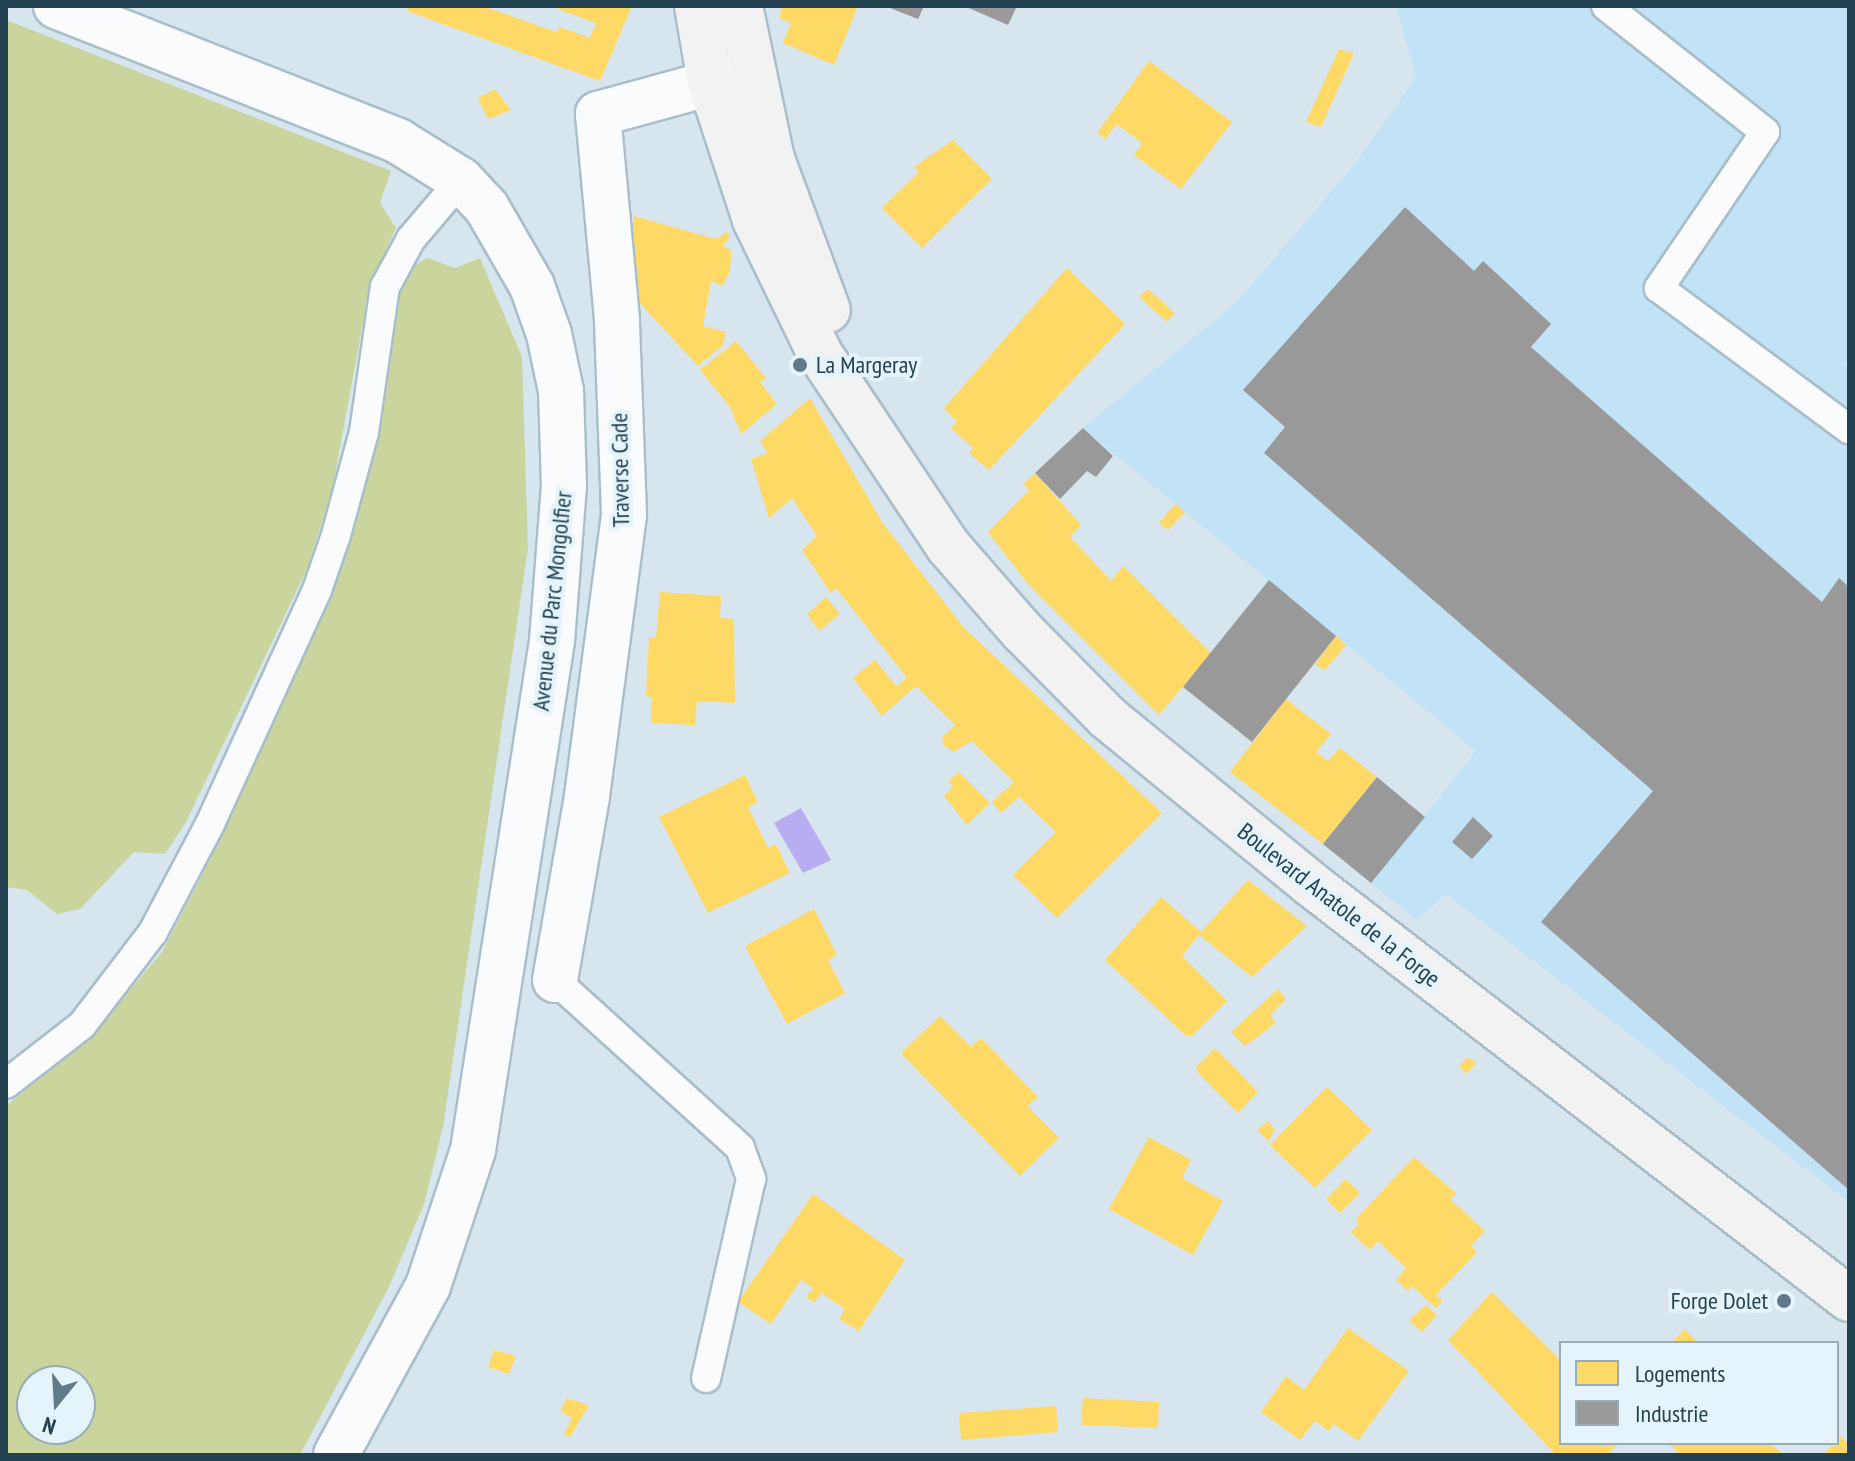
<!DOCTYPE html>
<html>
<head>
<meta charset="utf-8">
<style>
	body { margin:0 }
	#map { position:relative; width:1855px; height:1461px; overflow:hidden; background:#d6e5ee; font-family:"PT Sans Narrow",sans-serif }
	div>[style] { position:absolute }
	.built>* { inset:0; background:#c2e3f6 }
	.green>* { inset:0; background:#cad59e }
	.water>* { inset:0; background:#b7adf0 }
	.homes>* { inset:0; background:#ffd966 }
	.industry>* { inset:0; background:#999 }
	.roads { filter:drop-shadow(2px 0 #a9bec9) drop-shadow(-2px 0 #a9bec9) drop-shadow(0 2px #a9bec9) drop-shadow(0 -2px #a9bec9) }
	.lane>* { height:28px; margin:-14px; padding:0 14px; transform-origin:14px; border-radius:14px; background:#f9fbfc }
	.street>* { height:44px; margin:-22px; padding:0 22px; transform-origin:22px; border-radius:22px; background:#f9fbfc }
	.secondary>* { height:44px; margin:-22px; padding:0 22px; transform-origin:22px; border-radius:22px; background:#f2f2f2 }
	.dots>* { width:22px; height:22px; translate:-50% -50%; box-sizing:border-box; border:4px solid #e5f3fb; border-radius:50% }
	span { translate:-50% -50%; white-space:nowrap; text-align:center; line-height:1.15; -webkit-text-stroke:8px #e5f3fb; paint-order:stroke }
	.poi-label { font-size:24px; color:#224151 }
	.left { translate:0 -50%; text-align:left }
	.right { translate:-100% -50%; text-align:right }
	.street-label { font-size:24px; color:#224151 }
	.frame { position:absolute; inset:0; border:8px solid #224151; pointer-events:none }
	.legend { position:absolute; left:1559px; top:1341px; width:280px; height:104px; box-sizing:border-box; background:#e5f3fb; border:2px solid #97acb7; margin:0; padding:10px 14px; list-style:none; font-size:24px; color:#224151 }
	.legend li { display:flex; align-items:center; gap:16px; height:40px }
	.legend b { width:40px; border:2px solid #97acb7 }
	.north { position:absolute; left:16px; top:1365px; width:80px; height:80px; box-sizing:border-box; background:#e5f3fb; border:2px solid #97acb7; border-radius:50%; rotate:198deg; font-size:22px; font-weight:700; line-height:32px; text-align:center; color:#224151 }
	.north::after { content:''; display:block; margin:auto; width:28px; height:36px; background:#617a88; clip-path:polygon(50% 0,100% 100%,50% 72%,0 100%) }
</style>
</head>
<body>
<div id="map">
	<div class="built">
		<i style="clip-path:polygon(1396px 6px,1849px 6px,1849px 358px,1844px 366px,1849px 368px,1849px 1202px,1446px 894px,1417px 920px,1371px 883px,1476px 751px,1083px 428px,1236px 303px,1355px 164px,1416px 77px)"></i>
	</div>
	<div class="green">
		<i style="clip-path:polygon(6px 20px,391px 171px,380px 203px,396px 228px,370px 285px,332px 491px,307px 569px,186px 822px,165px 854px,134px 852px,80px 909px,57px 914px,27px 890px,6px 887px)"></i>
		<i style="clip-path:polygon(evenodd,427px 258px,455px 268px,480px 258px,522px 357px,528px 548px,443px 1127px,424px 1204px,389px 1287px,300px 1455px,6px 1455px,6px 1106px,90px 1038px,162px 952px,204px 872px,337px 582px,378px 434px,401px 286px,409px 269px,427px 258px,32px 1381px,80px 1381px,80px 1429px,32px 1429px,32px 1381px)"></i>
	</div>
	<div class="water">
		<i style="clip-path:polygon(801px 808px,831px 860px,803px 873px,774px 823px)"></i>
	</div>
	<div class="homes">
		<i style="clip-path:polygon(408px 6px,483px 6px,556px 32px,560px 27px,590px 38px,596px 23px,550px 6px,632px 6px,600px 81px,407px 11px)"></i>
		<i style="clip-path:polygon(781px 6px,858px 6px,834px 65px,783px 43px,791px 22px,780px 19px)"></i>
		<i style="clip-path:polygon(1339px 49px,1354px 53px,1321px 127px,1306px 122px)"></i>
		<i style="clip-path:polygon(1149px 61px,1232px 122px,1181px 189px,1134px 155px,1142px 143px,1117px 124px,1105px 139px,1097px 133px)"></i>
		<i style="clip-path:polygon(495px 89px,511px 110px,488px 119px,478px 98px)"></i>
		<i style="clip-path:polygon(953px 140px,992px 179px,922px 248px,882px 208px,919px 172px,914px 167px)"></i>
		<i style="clip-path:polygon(633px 216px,716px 239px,727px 232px,730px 237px,722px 246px,731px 250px,730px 272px,722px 286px,711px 281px,703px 326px,726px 332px,723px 345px,698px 366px,635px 298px)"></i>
		<i style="clip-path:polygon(1067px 268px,1125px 324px,989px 470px,969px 453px,973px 448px,951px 428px,957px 422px,944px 408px)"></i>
		<i style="clip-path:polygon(1148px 289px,1175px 313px,1167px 322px,1139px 297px)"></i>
		<i style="clip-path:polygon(736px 341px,766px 378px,760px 382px,777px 404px,741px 434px,730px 407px,700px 370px)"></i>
		<i style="clip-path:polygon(810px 398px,882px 522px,964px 628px,1162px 813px,1057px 918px,1013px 875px,1056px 832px,1019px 797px,1001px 813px,992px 802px,1014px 782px,972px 741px,953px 752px,944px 745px,942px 737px,955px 725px,916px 686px,882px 716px,853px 678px,875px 660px,896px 686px,907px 678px,836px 588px,831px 593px,802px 550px,817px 536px,792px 498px,769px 518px,751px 459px,768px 453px,760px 441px)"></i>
		<i style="clip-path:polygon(1035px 473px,1081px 525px,1070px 537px,1111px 581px,1123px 566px,1211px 653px,1159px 715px,1028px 584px,988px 532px,1029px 490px,1023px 484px)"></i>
		<i style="clip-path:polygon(1175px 504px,1185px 512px,1168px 530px,1159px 523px)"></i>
		<i style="clip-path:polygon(660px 592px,721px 596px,720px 618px,734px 619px,735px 703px,697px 701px,695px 725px,651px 723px,652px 697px,646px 696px,649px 637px,656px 637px)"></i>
		<i style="clip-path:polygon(826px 597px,840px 614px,819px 631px,807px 614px)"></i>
		<i style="clip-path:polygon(1336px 636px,1346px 645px,1325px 670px,1315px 664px)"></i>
		<i style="clip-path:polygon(1286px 699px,1331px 734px,1316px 752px,1328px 761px,1340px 748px,1377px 777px,1323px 844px,1230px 772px)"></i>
		<i style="clip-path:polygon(959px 772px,990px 803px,967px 825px,944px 796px,953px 787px,948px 781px)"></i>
		<i style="clip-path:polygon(745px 775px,758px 802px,748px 807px,768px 848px,776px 844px,790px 873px,708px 913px,659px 817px)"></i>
		<i style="clip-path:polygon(1248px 880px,1307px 926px,1252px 977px,1199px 935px,1182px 956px,1227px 1001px,1192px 1036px,1185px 1035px,1105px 960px,1161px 897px,1201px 932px)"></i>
		<i style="clip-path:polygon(814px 909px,837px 955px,828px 960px,845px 993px,787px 1024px,745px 946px)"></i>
		<i style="clip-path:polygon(1278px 989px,1286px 999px,1270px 1015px,1276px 1023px,1245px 1046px,1231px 1032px)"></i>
		<i style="clip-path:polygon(940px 1016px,971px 1047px,981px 1038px,1038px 1097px,1027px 1106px,1059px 1138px,1020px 1176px,901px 1053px)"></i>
		<i style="clip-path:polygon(1215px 1048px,1258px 1092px,1238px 1113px,1198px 1073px,1196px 1067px)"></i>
		<i style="clip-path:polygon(1468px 1057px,1476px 1063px,1466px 1074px,1459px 1066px)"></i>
		<i style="clip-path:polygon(1327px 1087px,1372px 1130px,1315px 1188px,1270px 1145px)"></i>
		<i style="clip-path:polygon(1268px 1121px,1275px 1130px,1268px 1141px,1257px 1130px)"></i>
		<i style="clip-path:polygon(1149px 1137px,1191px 1160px,1182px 1178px,1223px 1201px,1193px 1255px,1109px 1209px)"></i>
		<i style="clip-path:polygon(1414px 1157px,1456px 1193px,1450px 1199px,1485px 1231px,1471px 1246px,1477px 1252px,1436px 1295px,1443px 1301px,1436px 1308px,1412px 1286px,1408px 1291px,1396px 1280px,1406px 1268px,1378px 1241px,1370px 1250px,1351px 1232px,1359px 1224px,1356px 1219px)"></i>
		<i style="clip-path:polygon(1346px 1179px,1360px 1193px,1340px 1213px,1326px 1199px)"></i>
		<i style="clip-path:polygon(813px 1194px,905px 1260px,859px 1331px,839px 1319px,845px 1309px,821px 1293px,814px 1303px,806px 1297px,813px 1288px,801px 1280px,771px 1324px,738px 1302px)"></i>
		<i style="clip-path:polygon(1492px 1292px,1561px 1361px,1561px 1443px,1619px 1443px,1607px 1455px,1556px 1455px,1448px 1340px)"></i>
		<i style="clip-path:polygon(1426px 1305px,1437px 1315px,1422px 1332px,1409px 1320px)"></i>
		<i style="clip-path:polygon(1348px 1328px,1409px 1371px,1358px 1441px,1334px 1424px,1329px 1431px,1315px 1421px,1300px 1440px,1261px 1412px,1286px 1376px,1304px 1390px)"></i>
		<i style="clip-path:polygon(1684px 1329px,1699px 1343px,1672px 1343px)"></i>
		<i style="clip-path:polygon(494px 1350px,516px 1356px,509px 1374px,488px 1367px)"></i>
		<i style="clip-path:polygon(566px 1398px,589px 1405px,570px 1437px,564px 1434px,572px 1418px,561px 1411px)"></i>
		<i style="clip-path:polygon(1083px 1398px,1159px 1402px,1158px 1428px,1081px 1425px)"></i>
		<i style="clip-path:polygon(1056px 1406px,1058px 1432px,961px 1440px,959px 1413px)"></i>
		<i style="clip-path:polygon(1840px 1436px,1849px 1445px,1849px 1455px,1823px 1455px)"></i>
		<i style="clip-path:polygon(1668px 1443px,1770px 1443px,1784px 1455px,1681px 1455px)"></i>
	</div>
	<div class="industry">
		<i style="clip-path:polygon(885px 6px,924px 6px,918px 19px)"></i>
		<i style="clip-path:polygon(964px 6px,1017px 6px,1008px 25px)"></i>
		<i style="clip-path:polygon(1405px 207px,1474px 271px,1483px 261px,1551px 324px,1531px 347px,1822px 602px,1839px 578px,1849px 587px,1849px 1190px,1541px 922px,1653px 791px,1264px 453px,1285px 427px,1243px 390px)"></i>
		<i style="clip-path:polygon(1083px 428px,1113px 456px,1096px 477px,1087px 471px,1060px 499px,1035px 473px)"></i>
		<i style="clip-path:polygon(1269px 580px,1336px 636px,1252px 742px,1183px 687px)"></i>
		<i style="clip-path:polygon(1377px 777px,1425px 817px,1371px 883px,1323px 844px)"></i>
		<i style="clip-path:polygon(1473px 817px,1493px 836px,1472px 859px,1452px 842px)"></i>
	</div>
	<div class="roads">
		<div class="lane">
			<i style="left:1606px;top:6px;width:203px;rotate:38.4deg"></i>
			<i style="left:1765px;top:132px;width:189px;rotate:124.2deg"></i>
			<i style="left:1659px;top:288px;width:237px;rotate:36.6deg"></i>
			<i style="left:555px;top:980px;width:250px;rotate:42.2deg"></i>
			<i style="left:740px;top:1148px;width:33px;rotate:70deg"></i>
			<i style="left:751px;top:1179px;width:204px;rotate:102.7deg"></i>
			<i style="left:6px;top:1084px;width:96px;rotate:-37.8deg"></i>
			<i style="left:82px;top:1025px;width:117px;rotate:-52.6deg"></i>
			<i style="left:153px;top:932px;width:120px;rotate:-62.2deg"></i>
			<i style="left:209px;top:826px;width:260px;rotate:-65.4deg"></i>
			<i style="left:317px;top:590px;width:58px;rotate:-70.9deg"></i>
			<i style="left:336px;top:535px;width:107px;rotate:-74.8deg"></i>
			<i style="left:364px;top:432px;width:147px;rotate:-81.8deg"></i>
			<i style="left:385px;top:287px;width:55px;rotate:-61.6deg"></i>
			<i style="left:411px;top:239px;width:77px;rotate:-49.7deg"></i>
		</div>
		<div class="street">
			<i style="left:56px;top:6px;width:368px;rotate:21.5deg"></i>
			<i style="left:398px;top:141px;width:74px;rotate:31.8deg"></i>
			<i style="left:461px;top:180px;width:38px;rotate:47deg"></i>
			<i style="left:487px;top:208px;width:90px;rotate:60deg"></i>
			<i style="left:532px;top:286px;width:51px;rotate:70.5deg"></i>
			<i style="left:549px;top:334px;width:58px;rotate:78.1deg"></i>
			<i style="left:561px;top:391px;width:94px;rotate:88.2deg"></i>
			<i style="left:564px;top:485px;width:156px;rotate:94.4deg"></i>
			<i style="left:552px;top:641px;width:515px;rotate:98.82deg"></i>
			<i style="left:473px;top:1150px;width:143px;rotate:108.3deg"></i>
			<i style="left:428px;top:1286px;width:192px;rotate:118.6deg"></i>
			<i style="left:555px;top:980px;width:187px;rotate:-80.1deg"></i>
			<i style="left:587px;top:796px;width:284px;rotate:-82.5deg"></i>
			<i style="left:624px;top:514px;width:195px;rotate:-92.1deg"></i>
			<i style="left:617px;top:319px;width:206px;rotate:-95.3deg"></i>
			<i style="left:598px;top:114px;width:156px;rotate:-15.3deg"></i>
		</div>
		<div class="secondary">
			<i style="left:697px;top:6px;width:77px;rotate:80.3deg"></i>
			<i style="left:710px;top:82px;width:145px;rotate:71.9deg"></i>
			<i style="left:755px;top:220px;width:149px;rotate:64.1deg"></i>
			<i style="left:820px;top:354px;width:231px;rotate:56.3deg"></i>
			<i style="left:948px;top:546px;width:113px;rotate:49deg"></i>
			<i style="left:1022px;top:631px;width:122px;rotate:45.3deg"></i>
			<i style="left:1108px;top:718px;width:264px;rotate:39.3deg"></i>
			<i style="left:1312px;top:885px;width:678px;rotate:37.63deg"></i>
			<i style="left:740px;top:6px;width:156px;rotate:78.2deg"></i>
			<i style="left:772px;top:159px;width:161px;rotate:69.7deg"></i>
		</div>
	</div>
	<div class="dots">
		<i style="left:800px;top:365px;background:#617a88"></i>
		<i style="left:1784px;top:1301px;background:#617a88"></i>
	</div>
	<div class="poi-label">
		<span class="left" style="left:816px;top:365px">La Margeray</span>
		<span class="right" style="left:1768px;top:1301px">Forge Dolet</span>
	</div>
	<div class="street-label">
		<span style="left:620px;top:470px;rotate:-91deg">Traverse Cade</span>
		<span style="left:552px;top:601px;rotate:-84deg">Avenue du Parc Mongolfier</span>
		<span style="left:1339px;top:905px;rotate:38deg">Boulevard Anatole de la Forge</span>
	</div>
	<div class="frame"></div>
	<ul class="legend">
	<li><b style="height:22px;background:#ffd966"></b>Logements</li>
	<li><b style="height:22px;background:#999"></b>Industrie</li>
	</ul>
	<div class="north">N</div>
</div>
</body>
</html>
